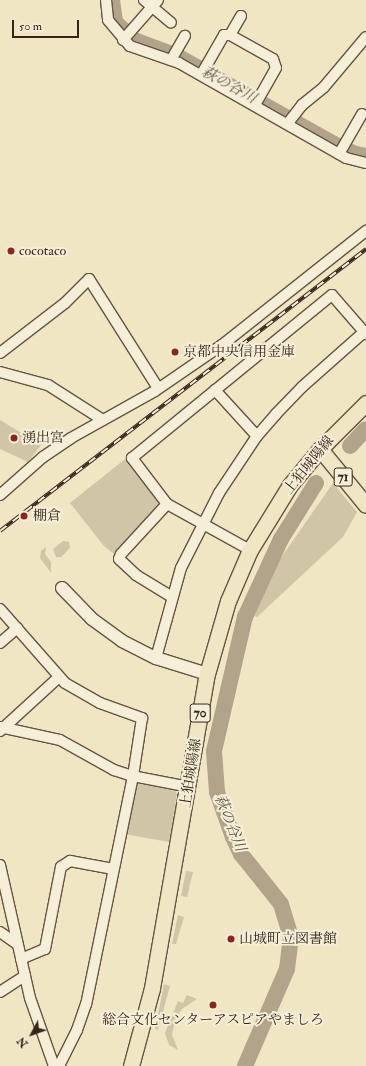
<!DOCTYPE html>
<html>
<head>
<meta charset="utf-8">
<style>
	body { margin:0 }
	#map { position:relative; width:366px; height:1066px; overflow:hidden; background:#f0e6c4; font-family:"IM FELL Double Pica","Noto Serif JP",serif }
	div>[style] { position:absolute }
	.green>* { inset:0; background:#d1c5a7 }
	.river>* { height:16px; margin:-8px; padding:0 8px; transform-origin:8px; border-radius:8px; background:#b1a48a }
	.roads { filter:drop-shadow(1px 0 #655443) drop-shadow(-1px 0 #655443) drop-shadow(0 1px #655443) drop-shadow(0 -1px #655443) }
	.minor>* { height:10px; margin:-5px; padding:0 5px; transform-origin:5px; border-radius:5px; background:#f5efd9 }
	.tertiary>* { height:12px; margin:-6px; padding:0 6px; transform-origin:6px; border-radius:6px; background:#f5efd9 }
	.primary>* { height:15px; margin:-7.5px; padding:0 7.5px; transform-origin:7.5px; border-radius:7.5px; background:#f0e6c4 }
	.rail>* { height:4px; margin-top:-2px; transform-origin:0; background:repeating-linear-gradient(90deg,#f5efd9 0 8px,#372418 0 16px); box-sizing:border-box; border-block:1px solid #372418 }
	.dots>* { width:11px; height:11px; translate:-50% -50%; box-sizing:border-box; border:2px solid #f5efd9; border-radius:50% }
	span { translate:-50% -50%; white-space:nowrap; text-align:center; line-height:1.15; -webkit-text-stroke:4px #f5efd9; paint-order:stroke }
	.shield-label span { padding:1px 3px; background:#f5efd9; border:1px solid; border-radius:3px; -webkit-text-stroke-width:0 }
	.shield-label { font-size:13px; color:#372418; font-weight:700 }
	.poi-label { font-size:14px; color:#372418 }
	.left { translate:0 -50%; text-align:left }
	.street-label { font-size:14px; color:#372418 }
	.water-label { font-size:15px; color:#625140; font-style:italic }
	.north { position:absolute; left:12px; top:1014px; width:40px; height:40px; -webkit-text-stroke:3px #f5efd9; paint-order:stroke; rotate:229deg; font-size:11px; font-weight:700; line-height:16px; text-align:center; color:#372418 }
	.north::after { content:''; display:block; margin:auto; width:14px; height:18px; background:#372418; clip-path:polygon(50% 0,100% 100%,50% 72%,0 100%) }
	.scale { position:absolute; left:12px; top:20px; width:67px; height:18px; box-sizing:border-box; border:2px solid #372418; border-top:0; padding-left:5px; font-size:12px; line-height:14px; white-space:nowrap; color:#372418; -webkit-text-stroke:3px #f5efd9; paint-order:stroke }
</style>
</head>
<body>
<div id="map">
	<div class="green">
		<i style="clip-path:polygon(0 420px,41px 445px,28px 462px,0 449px)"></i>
		<i style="clip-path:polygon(125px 459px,159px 500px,158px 507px,114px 554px,104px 546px,70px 503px)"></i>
		<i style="clip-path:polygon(333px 483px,357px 512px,343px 537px,257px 617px,251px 615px,276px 565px)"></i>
		<i style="clip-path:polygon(63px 541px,69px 542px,70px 548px,61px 557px,56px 557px,53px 549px)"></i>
		<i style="clip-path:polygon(46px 547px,45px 554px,51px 562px,51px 573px,40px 558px,41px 551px)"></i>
		<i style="clip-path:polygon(139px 784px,174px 789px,177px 794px,169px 842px,124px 834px,134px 787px)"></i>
		<i style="clip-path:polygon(186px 871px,193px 872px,187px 897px,181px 896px)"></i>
		<i style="clip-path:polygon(178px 915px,184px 917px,176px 944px,172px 944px)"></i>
		<i style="clip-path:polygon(164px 984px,170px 986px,158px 1030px,155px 1029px)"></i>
		<i style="clip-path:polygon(187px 995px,197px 999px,182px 1009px,175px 1020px,172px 1035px,178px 1050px,169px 1045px,165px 1033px,178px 1001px,183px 1003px)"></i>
	</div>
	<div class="river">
		<i style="left:112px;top:0;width:22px;rotate:82deg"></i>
		<i style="left:115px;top:22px;width:26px;rotate:43deg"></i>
		<i style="left:134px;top:40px;width:46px;rotate:20.4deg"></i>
		<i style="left:177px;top:56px;width:180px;rotate:29.3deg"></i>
		<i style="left:334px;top:144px;width:23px;rotate:25deg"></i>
		<i style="left:355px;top:154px;width:11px;rotate:10deg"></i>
		<i style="left:350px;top:446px;width:23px;rotate:-47deg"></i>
		<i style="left:245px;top:1066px;width:106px;rotate:-66.6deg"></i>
		<i style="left:287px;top:969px;width:32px;rotate:-83deg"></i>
		<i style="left:291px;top:937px;width:34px;rotate:-107deg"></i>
		<i style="left:281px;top:904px;width:64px;rotate:-128.7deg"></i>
		<i style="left:241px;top:854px;width:19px;rotate:-115deg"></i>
		<i style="left:233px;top:837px;width:48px;rotate:-109.6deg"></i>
		<i style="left:217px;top:792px;width:41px;rotate:-94.2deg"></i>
		<i style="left:214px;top:751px;width:138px;rotate:-77deg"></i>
		<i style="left:245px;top:617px;width:86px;rotate:-65.2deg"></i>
		<i style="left:281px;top:539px;width:66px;rotate:-58deg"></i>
	</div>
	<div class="roads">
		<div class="minor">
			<i style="left:106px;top:0;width:20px;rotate:84deg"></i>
			<i style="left:108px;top:20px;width:34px;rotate:50deg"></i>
			<i style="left:130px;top:46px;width:52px;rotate:19.1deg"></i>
			<i style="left:179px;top:63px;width:192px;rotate:29.6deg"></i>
			<i style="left:346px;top:158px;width:21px;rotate:14deg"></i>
			<i style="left:144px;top:0;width:35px;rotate:40deg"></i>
			<i style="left:230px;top:35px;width:22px;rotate:-60deg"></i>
			<i style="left:123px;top:40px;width:53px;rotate:-48.8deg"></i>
			<i style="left:171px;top:60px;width:28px;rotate:-60deg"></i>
			<i style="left:201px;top:75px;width:46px;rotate:-60.1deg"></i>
			<i style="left:224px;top:35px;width:6px"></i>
			<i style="left:230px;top:35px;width:49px;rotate:29.2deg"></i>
			<i style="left:273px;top:59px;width:9px;rotate:72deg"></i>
			<i style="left:276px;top:68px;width:43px;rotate:119.6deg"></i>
			<i style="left:288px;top:123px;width:23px;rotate:-52deg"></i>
			<i style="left:302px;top:105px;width:28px;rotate:-39deg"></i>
			<i style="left:324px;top:87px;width:65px;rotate:-50deg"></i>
			<i style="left:339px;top:154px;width:46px;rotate:-60.1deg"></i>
			<i style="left:0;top:353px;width:82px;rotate:-37.6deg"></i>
			<i style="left:65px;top:303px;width:34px;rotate:-45deg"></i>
			<i style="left:89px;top:279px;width:129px;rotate:57.7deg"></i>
			<i style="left:0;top:372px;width:50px;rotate:15.2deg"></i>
			<i style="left:48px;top:385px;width:65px;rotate:32.5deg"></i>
			<i style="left:215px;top:390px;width:62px;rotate:47.6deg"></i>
			<i style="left:0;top:495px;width:57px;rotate:-41.5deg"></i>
			<i style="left:43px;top:457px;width:34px;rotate:-34deg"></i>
			<i style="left:71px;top:438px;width:96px;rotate:-29.2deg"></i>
			<i style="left:155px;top:391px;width:81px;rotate:-34.5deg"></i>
			<i style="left:222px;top:345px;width:184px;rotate:-38.4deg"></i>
			<i style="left:167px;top:504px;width:68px;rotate:132.6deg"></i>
			<i style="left:121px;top:554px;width:5px;rotate:112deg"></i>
			<i style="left:119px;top:559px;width:23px;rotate:43deg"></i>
			<i style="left:136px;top:575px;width:42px;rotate:31.4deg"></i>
			<i style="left:250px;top:550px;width:95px;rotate:-151deg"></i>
			<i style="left:167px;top:504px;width:58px;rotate:-127.3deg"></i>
			<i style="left:132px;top:458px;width:258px;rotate:-39.2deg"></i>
			<i style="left:332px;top:295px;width:52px;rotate:48.9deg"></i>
			<i style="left:0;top:609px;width:98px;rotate:48.7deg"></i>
			<i style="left:65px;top:683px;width:40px;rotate:29.7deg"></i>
			<i style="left:100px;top:703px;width:45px;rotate:19.7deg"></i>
			<i style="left:142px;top:718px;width:59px;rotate:98.8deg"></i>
			<i style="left:133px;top:776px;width:233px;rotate:101.6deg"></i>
			<i style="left:86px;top:1004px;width:28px;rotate:109deg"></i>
			<i style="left:77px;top:1030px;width:40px;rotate:116.6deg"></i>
			<i style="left:0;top:643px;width:23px;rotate:-41deg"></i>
			<i style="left:156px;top:658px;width:93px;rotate:-74.5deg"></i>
			<i style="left:181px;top:568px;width:84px;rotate:-63.1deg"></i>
			<i style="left:219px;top:493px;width:69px;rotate:-56.3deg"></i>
			<i style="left:257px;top:436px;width:29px;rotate:-49deg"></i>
			<i style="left:276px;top:414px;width:37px;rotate:-46deg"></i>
			<i style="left:302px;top:387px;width:83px;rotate:-41.6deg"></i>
			<i style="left:0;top:727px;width:61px;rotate:12.2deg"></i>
			<i style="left:60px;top:740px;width:62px;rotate:29.1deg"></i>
			<i style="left:114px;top:770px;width:20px;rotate:18deg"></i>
			<i style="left:133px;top:776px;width:57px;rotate:11.1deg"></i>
			<i style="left:0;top:731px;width:80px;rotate:-42.5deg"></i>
			<i style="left:0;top:865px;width:136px;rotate:77.3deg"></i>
			<i style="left:30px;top:998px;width:72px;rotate:70.6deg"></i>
			<i style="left:0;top:932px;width:19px;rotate:35deg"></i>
			<i style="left:21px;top:959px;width:26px;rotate:-23deg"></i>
			<i style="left:45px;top:949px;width:84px;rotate:-79deg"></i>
			<i style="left:61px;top:867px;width:11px;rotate:-34deg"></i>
			<i style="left:70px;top:861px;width:44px;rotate:10.5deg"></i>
			<i style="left:0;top:992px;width:30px;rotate:-33deg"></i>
		</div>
		<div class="tertiary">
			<i style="left:62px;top:588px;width:43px;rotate:45.9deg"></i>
			<i style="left:92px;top:619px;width:37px;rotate:36deg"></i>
			<i style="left:122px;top:641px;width:38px;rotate:27deg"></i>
			<i style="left:156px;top:658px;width:53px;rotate:17.4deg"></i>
		</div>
		<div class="primary">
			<i style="left:320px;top:449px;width:72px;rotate:50.6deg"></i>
			<i style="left:131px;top:1066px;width:81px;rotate:-74.9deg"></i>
			<i style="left:152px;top:988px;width:319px;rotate:-80.1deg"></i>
			<i style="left:207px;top:674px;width:76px;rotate:-74deg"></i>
			<i style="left:228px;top:601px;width:56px;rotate:-66.7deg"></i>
			<i style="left:250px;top:550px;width:76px;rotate:-58.4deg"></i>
			<i style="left:290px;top:485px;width:47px;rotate:-50.2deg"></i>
			<i style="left:320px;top:449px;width:65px;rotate:-45deg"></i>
		</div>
	</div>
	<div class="rail">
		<i style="left:0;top:531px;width:462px;rotate:-37.6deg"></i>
	</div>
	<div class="dots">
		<i style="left:11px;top:251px;background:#8f2418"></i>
		<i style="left:175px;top:352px;background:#8f2418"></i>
		<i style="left:14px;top:438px;background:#8f2418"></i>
		<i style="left:24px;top:516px;background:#8f2418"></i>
		<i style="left:231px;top:939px;background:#8f2418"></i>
		<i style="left:213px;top:1005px;background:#8f2418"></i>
	</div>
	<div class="shield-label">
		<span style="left:343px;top:477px">71</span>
		<span style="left:200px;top:713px">70</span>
	</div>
	<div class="poi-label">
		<span class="left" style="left:19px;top:251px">cocotaco</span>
		<span class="left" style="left:183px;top:352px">京都中央信用金庫</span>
		<span class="left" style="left:22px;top:438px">湧出宮</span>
		<span class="left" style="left:33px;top:516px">棚倉</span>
		<span class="left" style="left:239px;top:939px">山城町立図書館</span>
		<span style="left:213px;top:1020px">総合文化センターアスピアやましろ</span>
	</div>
	<div class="street-label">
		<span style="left:309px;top:465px;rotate:-51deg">上狛城陽線</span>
		<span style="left:191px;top:773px;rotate:-81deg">上狛城陽線</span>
	</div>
	<div class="water-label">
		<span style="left:229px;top:85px;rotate:29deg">萩の谷川</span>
		<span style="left:230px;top:823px;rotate:68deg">萩の谷川</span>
	</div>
	<div class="north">N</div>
	<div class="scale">50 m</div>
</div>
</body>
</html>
